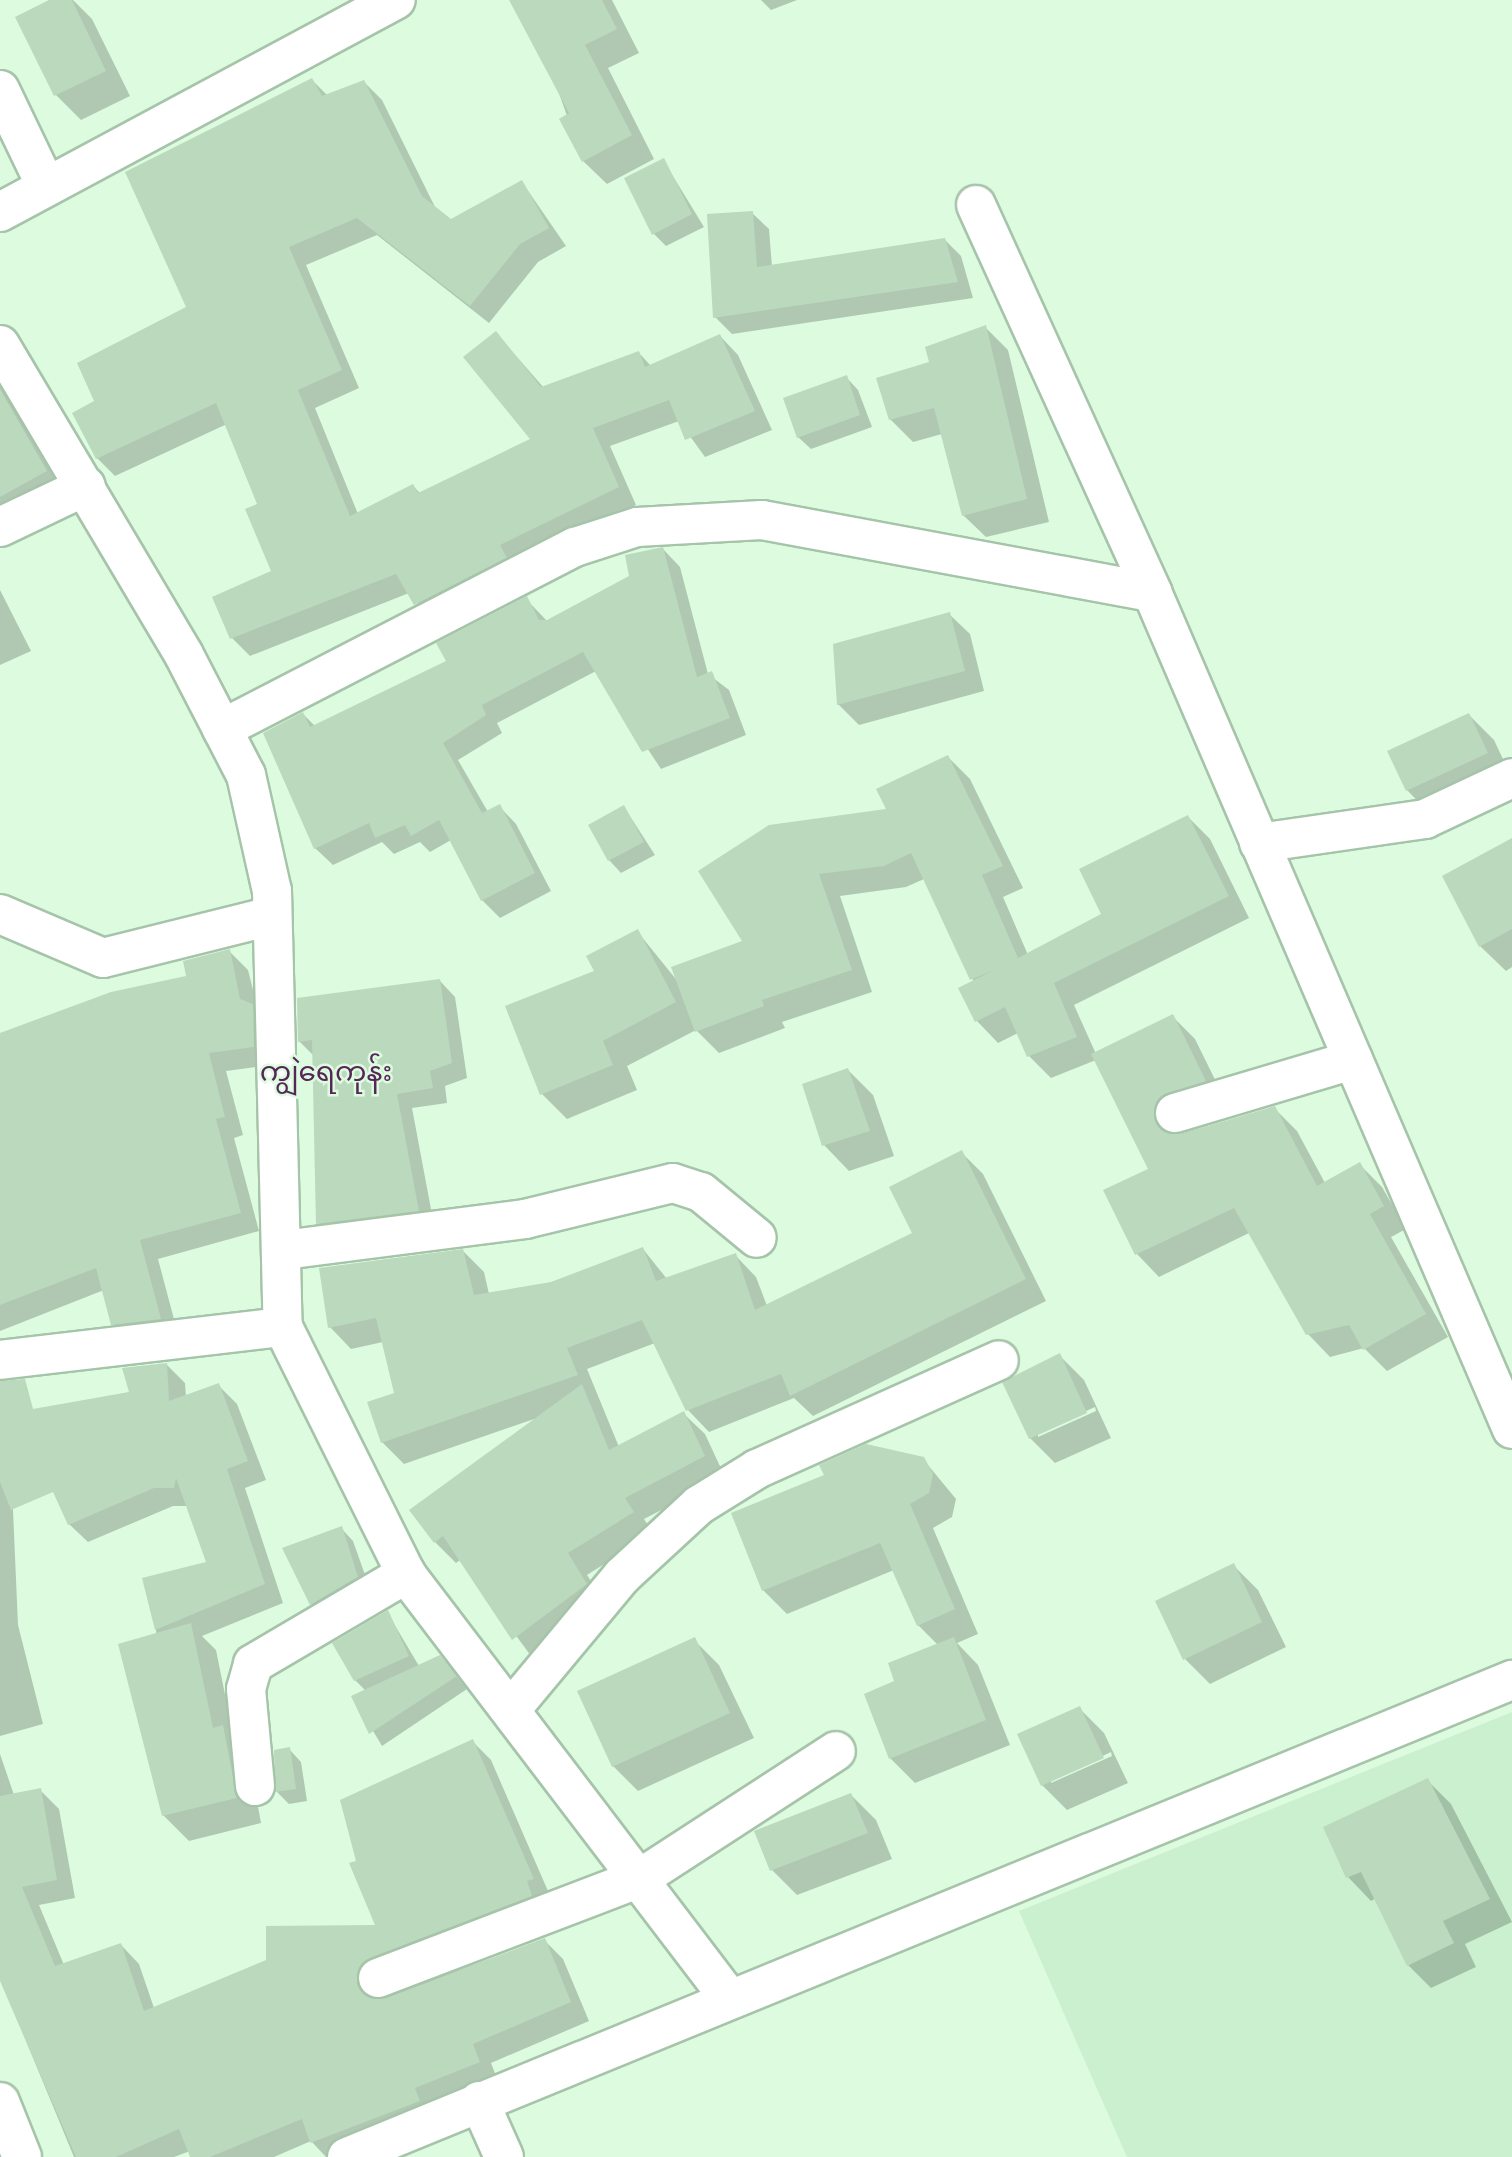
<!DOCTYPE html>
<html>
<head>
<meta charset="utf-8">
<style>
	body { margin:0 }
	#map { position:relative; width:1512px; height:2157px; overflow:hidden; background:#dcfbdf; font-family:"Asap Condensed","Noto Sans Myanmar",sans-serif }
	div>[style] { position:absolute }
	.built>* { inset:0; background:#cbf0cf }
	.shadow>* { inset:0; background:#0003 }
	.building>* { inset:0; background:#bad9bd }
	.roads { filter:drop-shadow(2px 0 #a6c4a9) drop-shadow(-2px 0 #a6c4a9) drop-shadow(0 2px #a6c4a9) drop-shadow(0 -2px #a6c4a9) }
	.minor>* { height:38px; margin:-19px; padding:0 19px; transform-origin:19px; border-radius:19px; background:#fff }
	span { translate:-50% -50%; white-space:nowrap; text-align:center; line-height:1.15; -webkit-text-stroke:5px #dcfbdf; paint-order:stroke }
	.quarter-label { font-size:28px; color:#572658 }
</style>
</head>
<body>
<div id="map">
	<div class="built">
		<i style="clip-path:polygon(1512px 1712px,1512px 2157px,1127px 2157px,1019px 1911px)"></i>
	</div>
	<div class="shadow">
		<i style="clip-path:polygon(53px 0,73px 0,92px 19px,130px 96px,81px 120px,56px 95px,18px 17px)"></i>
		<i style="clip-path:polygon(526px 0,612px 0,639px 53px,608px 68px,654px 159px,607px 184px,583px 161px)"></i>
		<i style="clip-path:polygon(761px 0,797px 0,771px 10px)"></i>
		<i style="clip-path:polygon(312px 80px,328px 96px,364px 82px,382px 100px,436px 209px,451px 221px,522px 182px,566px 246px,538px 262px,489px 323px,377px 235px,306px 265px,359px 388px,315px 408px,358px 514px,413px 486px,421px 494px,533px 440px,496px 333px,544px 388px,639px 353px,651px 366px,720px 336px,738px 355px,772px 430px,705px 457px,679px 421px,610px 446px,636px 505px,517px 563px,434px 622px,409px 593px,250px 656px,232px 638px,273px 572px,259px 505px,227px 424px,115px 476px,97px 458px,97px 402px,189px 308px)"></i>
		<i style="clip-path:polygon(663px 160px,704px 227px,666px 246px,654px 234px)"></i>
		<i style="clip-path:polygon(752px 213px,769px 229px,772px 267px,944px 239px,961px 256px,973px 298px,732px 334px,715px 317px)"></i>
		<i style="clip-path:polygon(985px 327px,1008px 350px,1049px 522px,986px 537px,963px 515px,942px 434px,913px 442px,890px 419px,931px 363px)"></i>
		<i style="clip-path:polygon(846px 377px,858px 390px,872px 427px,811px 449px,798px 437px)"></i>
		<i style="clip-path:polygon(0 387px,67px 492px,0 530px)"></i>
		<i style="clip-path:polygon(663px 549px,680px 567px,708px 674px,729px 690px,746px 735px,661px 769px,596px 671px,497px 723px,502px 733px,458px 760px,488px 812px,499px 806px,516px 824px,551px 891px,500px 918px,482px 900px,451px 840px,430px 852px,420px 842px,394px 854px,382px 842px,333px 865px,315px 848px,303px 714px,315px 726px,448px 661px,526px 599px,547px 621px,631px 577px)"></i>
		<i style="clip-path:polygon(0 590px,31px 651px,0 665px)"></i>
		<i style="clip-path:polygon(949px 614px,970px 634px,984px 691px,859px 725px,838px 704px)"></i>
		<i style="clip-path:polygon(1469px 715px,1494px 740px,1512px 778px,1432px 816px,1407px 790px,1389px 752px)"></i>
		<i style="clip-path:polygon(948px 757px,970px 779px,1023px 888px,1003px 897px,1028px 955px,1104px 915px,1188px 817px,1210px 839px,1249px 918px,1074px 1005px,1096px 1054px,1172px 1016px,1195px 1039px,1227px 1104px,1182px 1120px,1176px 1135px,1274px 1108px,1297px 1131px,1325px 1183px,1359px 1164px,1382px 1187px,1406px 1229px,1391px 1237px,1448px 1337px,1387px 1371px,1364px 1348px,1330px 1357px,1308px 1334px,1249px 1233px,1159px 1277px,1137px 1254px,1151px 1170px,1096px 1060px,1051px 1078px,1029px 1056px,1018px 1033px,998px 1043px,977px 1021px,974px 982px,924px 879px,906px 887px,840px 896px,872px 992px,782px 1022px,785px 1028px,719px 1053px,696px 1030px,627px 1066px,637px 1090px,567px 1119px,542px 1094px,507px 1007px,596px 972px,637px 931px,679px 983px,744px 942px)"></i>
		<i style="clip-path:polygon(624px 807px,655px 855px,621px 873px,609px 860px)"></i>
		<i style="clip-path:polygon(1512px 844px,1512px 967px,1506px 971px,1480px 946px)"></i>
		<i style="clip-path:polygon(229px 951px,248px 970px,272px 1065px,226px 1071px,243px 1135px,234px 1138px,259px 1231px,158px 1259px,179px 1338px,132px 1343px,113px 1324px,104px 1290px,0 1331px,0 1089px)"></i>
		<i style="clip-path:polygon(440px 981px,455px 997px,467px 1078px,445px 1086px,447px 1103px,412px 1108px,434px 1225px,333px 1238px,318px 1223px,314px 1056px,299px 1041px)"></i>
		<i style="clip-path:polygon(848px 1070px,873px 1095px,894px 1156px,849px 1171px,824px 1145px)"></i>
		<i style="clip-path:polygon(962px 1153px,983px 1174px,1046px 1301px,813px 1416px,794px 1398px,709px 1432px,688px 1410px,655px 1343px,587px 1369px,619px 1447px,684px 1414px,705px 1434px,725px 1477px,644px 1519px,653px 1533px,587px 1575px,607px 1605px,534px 1660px,460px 1560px,456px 1563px,435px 1542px,412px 1510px,537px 1418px,404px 1464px,382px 1442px,396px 1395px,383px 1342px,351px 1349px,330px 1327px,463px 1251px,484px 1272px,489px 1294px,552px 1284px,643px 1249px,667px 1279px,735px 1255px,756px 1277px,767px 1306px,914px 1234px)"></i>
		<i style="clip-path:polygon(evenodd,1059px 1355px,1084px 1380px,1111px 1438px,1055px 1463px,1030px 1438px,1059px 1355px,1095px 1407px,1096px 1411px,1038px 1437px,1038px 1433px,1095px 1407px)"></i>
		<i style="clip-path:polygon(166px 1364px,185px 1383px,186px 1397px,218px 1385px,237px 1404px,266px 1480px,245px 1488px,283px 1603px,202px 1636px,216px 1650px,234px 1739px,248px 1752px,261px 1823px,189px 1841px,164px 1816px,156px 1629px,209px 1563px,188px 1506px,173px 1506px,88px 1542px,69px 1524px,131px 1394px)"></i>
		<i style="clip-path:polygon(0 1409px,9px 1418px,18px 1625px,43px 1724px,0 1736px)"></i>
		<i style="clip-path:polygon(923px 1459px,956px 1499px,952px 1517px,933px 1528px,978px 1634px,957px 1643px,978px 1665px,1010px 1745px,915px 1783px,890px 1758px,897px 1682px,938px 1645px,918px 1625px,894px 1570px,787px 1614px,763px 1590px)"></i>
		<i style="clip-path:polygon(341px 1528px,353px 1541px,370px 1589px,324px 1616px,312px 1604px)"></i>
		<i style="clip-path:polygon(1233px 1565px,1258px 1590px,1286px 1647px,1210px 1684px,1185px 1659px)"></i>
		<i style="clip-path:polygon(387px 1612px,419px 1666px,440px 1657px,467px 1689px,382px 1746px,353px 1697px,366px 1691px,355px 1680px)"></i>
		<i style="clip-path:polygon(694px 1640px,719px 1665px,754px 1738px,638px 1791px,613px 1766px)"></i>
		<i style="clip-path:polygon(evenodd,1079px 1708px,1104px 1733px,1128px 1783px,1067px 1810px,1042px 1785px,1079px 1708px,1111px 1752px,1112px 1756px,1051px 1783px,1051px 1780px,1111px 1752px)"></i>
		<i style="clip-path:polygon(472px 1741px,491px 1760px,551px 1898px,379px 1984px,377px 1999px,544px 1940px,563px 1959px,589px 2021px,491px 2063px,498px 2081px,342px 2157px,326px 2157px,311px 2141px,274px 2157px,192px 2157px,190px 2151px,174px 2157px,74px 2157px,0 1978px,0 1754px,14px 1795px,40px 1790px,59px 1809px,75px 1898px,39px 1905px,64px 1965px,121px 1945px,139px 1964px,154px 2008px,378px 1927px,358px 1862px)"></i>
		<i style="clip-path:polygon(289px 1749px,301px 1762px,307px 1801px,289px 1804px,277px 1792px)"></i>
		<i style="clip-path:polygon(1428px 1781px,1451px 1804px,1512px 1922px,1465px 1944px,1476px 1967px,1431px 1988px,1408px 1965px,1376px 1898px,1371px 1901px,1348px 1877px,1325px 1827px)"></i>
		<i style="clip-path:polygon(851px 1795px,876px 1820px,892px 1859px,797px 1895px,772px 1870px,756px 1832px)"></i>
	</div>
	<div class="building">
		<i style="clip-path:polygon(49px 0,72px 0,106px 71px,54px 96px,15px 17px)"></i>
		<i style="clip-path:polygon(509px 0,602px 0,617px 29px,585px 45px,632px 135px,582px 162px,559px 119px,569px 113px)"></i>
		<i style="clip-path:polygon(312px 78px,322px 96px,364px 80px,422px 196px,451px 219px,522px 180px,549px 228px,520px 244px,470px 306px,357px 218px,289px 247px,342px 370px,298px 390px,350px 516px,413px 484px,418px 493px,530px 439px,463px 357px,496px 331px,541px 387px,639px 351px,645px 367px,720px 334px,755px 411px,685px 440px,669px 400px,593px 428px,619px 487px,500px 545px,507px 558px,414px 605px,396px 574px,230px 639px,212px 597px,271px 571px,245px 509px,257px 504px,216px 403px,96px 459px,72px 413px,94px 401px,77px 363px,186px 307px,125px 172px)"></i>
		<i style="clip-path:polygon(664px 158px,692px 214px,652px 235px,624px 178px)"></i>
		<i style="clip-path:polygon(753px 211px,757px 267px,945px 238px,958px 282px,713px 318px,707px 214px)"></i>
		<i style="clip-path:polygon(986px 325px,1027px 499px,962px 516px,934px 408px,889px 420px,876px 378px,929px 362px,925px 347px)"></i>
		<i style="clip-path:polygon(847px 375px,860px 415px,797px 438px,783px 398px)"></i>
		<i style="clip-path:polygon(0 389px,47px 471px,0 497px)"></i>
		<i style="clip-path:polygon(663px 547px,697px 677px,712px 671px,730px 718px,642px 752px,583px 652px,482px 705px,486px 715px,443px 743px,482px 813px,500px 804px,535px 873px,481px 901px,439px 820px,411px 836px,405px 825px,375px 838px,369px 823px,314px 849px,263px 733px,303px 712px,310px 727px,446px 661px,436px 643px,527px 596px,539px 620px,547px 620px,629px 576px,625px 555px)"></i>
		<i style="clip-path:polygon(950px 612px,965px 671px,837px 705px,833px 644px)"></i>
		<i style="clip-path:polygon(1469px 713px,1488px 753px,1406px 791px,1387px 751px)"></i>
		<i style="clip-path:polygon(948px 755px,1003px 866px,982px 875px,1018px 958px,1101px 914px,1079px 869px,1188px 815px,1229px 896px,1054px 983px,1077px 1037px,1027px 1057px,1005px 1007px,975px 1022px,958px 988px,994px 970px,970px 980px,911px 853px,884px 866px,819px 874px,852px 970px,762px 1000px,764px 1006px,695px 1032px,671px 967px,742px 941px,698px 871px,769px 825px,886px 809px,876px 789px)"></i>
		<i style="clip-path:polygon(624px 805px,644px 842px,608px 861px,588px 825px)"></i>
		<i style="clip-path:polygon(1512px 838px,1512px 929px,1479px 947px,1442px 876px)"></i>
		<i style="clip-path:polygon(638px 929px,676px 1002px,603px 1041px,613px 1065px,540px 1095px,505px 1006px,594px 971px,586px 956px)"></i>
		<i style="clip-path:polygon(230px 949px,240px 999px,253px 1004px,254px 1047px,209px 1053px,225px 1117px,216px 1119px,241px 1213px,140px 1240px,161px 1319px,111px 1325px,96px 1268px,0 1305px,0 1033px,111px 992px,186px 976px,183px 961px)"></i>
		<i style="clip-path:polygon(440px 979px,452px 1063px,430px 1071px,433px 1088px,397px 1094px,419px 1211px,316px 1224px,312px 1040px,298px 1042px,297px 998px)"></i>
		<i style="clip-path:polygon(1173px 1014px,1206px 1081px,1160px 1098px,1154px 1109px,1160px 1128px,1181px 1134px,1275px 1106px,1317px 1186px,1360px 1162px,1384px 1206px,1370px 1214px,1426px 1314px,1363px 1350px,1349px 1325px,1306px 1335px,1234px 1208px,1135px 1255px,1103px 1190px,1148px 1169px,1091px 1054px)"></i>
		<i style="clip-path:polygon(848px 1068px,870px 1131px,822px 1146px,802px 1084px)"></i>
		<i style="clip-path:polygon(962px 1150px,1026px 1279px,790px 1396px,781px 1374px,686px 1411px,642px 1320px,567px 1348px,578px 1375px,381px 1443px,367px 1402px,394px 1393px,376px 1318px,328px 1328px,319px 1268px,463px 1249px,474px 1295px,551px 1282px,643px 1247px,656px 1281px,736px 1253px,755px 1310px,912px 1233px,889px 1187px)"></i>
		<i style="clip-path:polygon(1060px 1353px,1087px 1413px,1029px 1439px,1002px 1382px)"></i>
		<i style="clip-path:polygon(167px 1363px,169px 1401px,219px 1383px,248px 1461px,227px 1469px,265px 1584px,155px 1630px,142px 1578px,206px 1562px,176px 1478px,174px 1488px,154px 1488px,68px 1525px,53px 1492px,11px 1510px,0 1482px,0 1381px,25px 1379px,33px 1409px,129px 1392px,122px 1368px)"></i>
		<i style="clip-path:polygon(582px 1384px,609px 1450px,684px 1411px,705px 1456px,625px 1498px,634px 1512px,568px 1553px,587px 1584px,512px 1640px,443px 1536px,434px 1543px,409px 1510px)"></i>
		<i style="clip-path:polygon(866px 1444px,924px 1457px,933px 1474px,929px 1493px,910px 1504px,955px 1609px,917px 1626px,880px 1543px,762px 1591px,731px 1513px,824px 1475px,819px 1465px)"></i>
		<i style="clip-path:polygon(342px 1526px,358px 1577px,310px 1605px,282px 1548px)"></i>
		<i style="clip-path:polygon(1234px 1563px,1262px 1622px,1183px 1660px,1155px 1601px)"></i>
		<i style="clip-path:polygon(388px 1610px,409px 1656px,354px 1681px,332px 1643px)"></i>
		<i style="clip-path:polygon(191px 1623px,213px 1728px,223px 1725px,237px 1798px,162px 1816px,118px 1644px)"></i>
		<i style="clip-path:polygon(695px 1637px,730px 1713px,612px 1767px,577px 1691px)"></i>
		<i style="clip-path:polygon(954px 1637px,986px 1720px,889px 1759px,864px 1694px,894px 1681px,888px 1663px)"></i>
		<i style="clip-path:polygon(440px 1655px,457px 1676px,369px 1734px,351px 1696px)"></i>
		<i style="clip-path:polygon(1080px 1706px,1104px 1758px,1041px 1786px,1017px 1734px)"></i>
		<i style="clip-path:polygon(473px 1739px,534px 1879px,527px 1881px,532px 1896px,370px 1958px,361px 1965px,357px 1985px,365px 1995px,386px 1998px,545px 1938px,571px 2002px,473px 2044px,480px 2062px,415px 2088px,420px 2101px,310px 2143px,302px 2119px,210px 2157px,190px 2157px,179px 2129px,116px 2157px,76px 2157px,0 1981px,0 1796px,41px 1788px,57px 1880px,22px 1887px,55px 1966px,121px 1943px,144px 2011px,266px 1960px,266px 1926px,375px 1925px,349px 1863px,356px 1861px,340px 1800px)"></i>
		<i style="clip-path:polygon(290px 1747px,296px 1789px,275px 1792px,274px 1750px)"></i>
		<i style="clip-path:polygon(1428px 1778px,1490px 1899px,1443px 1921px,1454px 1943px,1407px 1966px,1361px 1872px,1346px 1878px,1323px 1827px)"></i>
		<i style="clip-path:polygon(851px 1793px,868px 1833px,770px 1871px,754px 1831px)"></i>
	</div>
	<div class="roads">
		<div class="minor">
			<i style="left:0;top:90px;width:104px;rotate:64.4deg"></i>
			<i style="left:976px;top:205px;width:425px;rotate:65.5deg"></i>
			<i style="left:1152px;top:592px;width:911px;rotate:66.73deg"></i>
			<i style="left:0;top:212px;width:449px;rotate:-28.2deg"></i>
			<i style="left:0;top:345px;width:360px;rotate:59.3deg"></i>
			<i style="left:184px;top:655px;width:135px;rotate:62.7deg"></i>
			<i style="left:246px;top:775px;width:119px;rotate:77.4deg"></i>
			<i style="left:272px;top:891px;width:436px;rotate:88.6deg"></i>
			<i style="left:283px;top:1327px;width:276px;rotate:63.5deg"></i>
			<i style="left:406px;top:1574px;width:533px;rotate:52.7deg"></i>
			<i style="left:0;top:527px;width:95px;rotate:-25.5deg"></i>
			<i style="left:222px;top:729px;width:397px;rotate:-27.3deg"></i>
			<i style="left:575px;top:547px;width:65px;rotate:-17.9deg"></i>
			<i style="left:637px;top:527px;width:125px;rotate:-3.2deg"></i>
			<i style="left:762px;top:520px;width:397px;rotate:10.5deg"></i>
			<i style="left:1259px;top:843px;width:168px;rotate:-8.2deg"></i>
			<i style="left:1425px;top:819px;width:96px;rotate:-25.2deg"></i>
			<i style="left:0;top:914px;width:112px;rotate:23.1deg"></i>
			<i style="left:103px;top:958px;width:174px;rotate:-14deg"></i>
			<i style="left:1175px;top:1113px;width:186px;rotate:-16.6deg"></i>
			<i style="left:284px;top:1250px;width:243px;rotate:-7.3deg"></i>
			<i style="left:525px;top:1219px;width:152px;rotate:-13.7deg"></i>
			<i style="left:673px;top:1183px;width:29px;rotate:18deg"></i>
			<i style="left:701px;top:1192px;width:72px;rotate:39.4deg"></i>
			<i style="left:0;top:1360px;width:285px;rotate:-6.7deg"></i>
			<i style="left:512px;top:1708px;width:172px;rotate:-50.2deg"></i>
			<i style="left:622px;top:1576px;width:105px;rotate:-42.7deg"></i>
			<i style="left:699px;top:1505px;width:68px;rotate:-31.8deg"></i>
			<i style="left:757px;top:1469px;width:265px;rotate:-24.2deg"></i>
			<i style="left:255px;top:1786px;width:97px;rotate:-95.3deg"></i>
			<i style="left:246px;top:1689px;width:26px;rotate:-74deg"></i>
			<i style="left:253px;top:1664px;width:178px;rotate:-30.5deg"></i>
			<i style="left:378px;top:1978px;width:283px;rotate:-20.9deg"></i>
			<i style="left:642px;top:1877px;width:231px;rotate:-33deg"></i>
			<i style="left:479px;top:2101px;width:61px;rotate:65.9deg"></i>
			<i style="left:0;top:2102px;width:59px;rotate:68.2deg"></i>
			<i style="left:347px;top:2157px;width:1259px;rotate:-22.27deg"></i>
		</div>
	</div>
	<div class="quarter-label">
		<span style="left:326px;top:1071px">ကျွဲရေကုန်း</span>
	</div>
</div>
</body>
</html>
